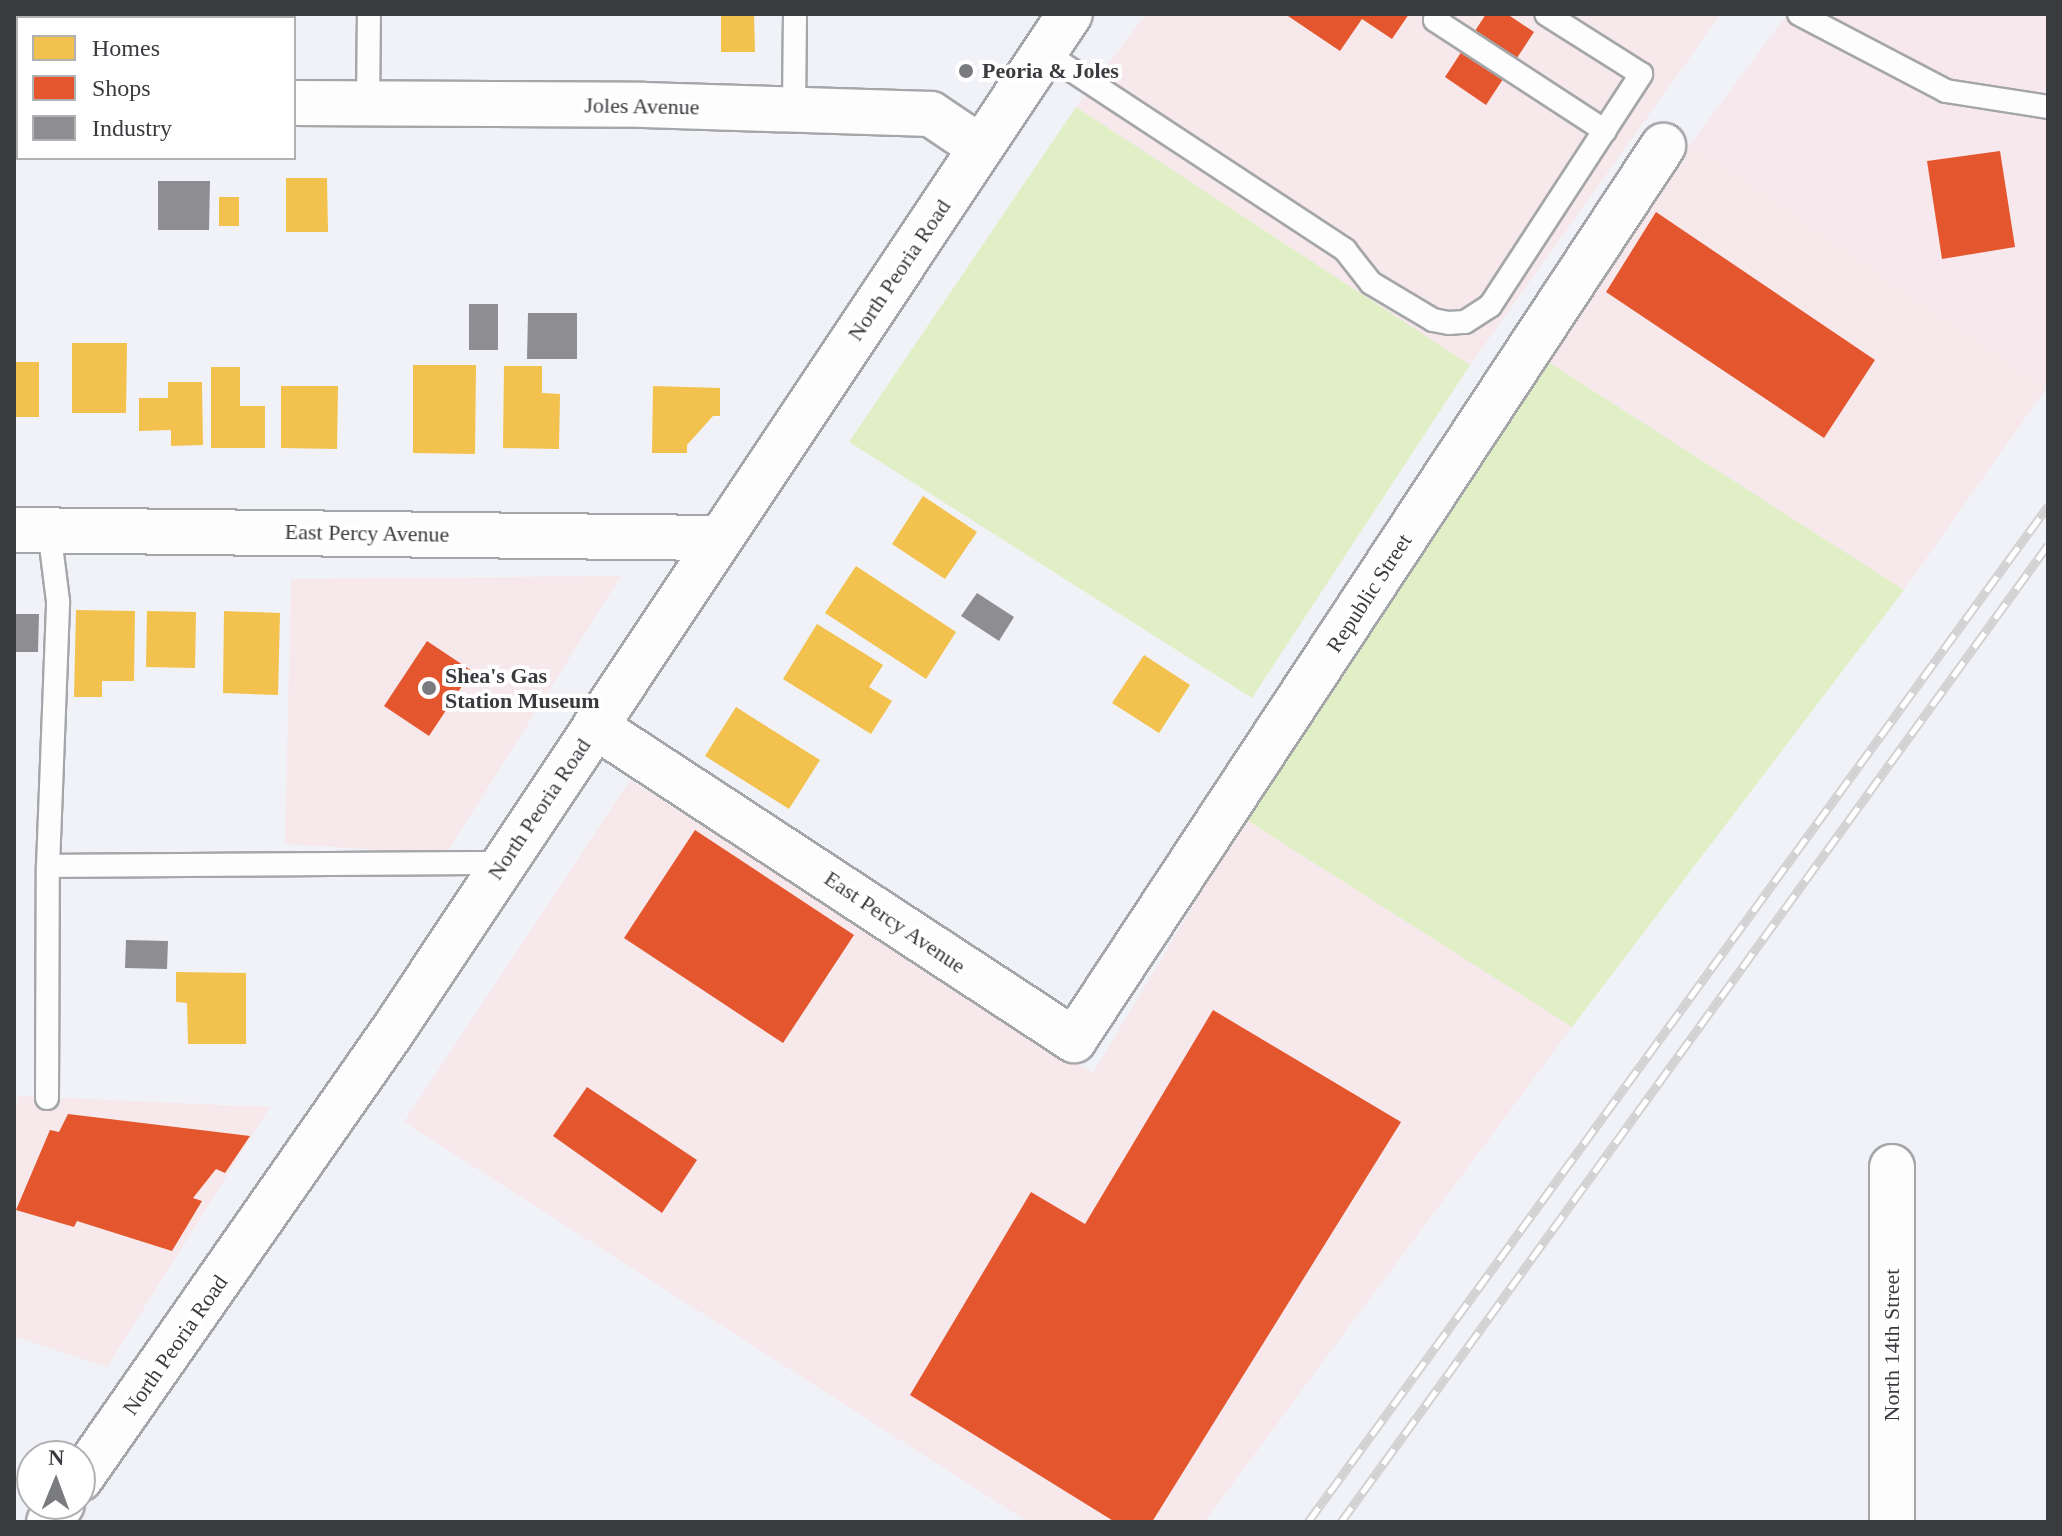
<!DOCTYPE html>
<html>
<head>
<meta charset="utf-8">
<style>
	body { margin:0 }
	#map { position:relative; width:2062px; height:1536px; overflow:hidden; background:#f1f2f7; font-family:"Times New Roman",serif }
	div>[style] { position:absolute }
	.commercial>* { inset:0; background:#f6e8eb }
	.industrial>* { inset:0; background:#f6e8ed }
	.green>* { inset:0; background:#e1efc7 }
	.homes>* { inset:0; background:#f2c14e }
	.shops>* { inset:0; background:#e4572e }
	.industry>* { inset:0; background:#8d8d92 }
	.roads { filter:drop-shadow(2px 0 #a5a6a9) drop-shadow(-2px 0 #a5a6a9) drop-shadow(0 2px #a5a6a9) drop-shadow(0 -2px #a5a6a9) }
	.lane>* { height:22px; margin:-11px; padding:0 11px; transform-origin:11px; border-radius:11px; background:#fdfdfe }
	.street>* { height:44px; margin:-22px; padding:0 22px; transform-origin:22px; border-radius:22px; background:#fdfdfe }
	.primary>* { height:44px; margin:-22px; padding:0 22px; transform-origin:22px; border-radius:22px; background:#fdfdfe }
	.rail>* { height:9px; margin-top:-4.5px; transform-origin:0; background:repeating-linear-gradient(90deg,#fff 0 18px,#d2d2d3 0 36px); box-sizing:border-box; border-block:2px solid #d2d2d3 }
	.dots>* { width:22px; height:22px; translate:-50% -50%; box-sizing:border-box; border:4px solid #fff; border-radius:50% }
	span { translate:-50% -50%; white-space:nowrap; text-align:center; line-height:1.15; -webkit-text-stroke:8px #fff; paint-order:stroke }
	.poi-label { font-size:22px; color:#3a3b3f; font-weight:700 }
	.left { translate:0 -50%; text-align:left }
	.street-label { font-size:22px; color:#3a3b3f }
	.frame { position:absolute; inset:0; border:16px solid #3a3b3f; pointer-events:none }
	.legend { position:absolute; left:16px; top:16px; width:280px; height:144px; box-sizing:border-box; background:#fff; border:2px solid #b0b1b2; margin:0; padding:10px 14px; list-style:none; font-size:24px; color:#3a3b3f }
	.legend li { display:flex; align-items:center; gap:16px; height:40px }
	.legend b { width:40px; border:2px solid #b0b1b2 }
	.north { position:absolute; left:16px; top:1440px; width:80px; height:80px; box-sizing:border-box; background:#fff; border:2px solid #b0b1b2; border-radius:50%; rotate:1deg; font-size:22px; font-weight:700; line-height:32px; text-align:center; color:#3a3b3f }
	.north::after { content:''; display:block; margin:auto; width:28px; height:36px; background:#7a7b7f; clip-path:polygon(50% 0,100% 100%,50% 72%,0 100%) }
</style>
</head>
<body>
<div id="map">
	<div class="commercial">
		<i style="clip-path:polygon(1146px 14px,1721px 14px,1470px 365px,1076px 107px)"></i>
		<i style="clip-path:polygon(1692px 142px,2047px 387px,1904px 590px,1542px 358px)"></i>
		<i style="clip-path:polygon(621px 576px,446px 854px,285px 844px,291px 579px)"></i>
		<i style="clip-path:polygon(630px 780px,1093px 1073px,1245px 819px,1572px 1027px,1204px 1522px,1028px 1522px,404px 1122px)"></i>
		<i style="clip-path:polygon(18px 1096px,270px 1107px,107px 1367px,14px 1336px,14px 1121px)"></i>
	</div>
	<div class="industrial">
		<i style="clip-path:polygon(1787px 14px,2048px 14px,2047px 387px,1692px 142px)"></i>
	</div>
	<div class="green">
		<i style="clip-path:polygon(1076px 107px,1470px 365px,1252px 698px,849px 442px)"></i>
		<i style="clip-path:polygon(1542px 358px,1904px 590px,1572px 1027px,1245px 819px)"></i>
	</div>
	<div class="homes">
		<i style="clip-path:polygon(721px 14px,754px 14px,755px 52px,721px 52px)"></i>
		<i style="clip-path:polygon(286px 178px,327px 178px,328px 232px,286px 232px)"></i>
		<i style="clip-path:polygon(219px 197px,239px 197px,239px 226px,219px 226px)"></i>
		<i style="clip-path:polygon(72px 343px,127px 343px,126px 413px,72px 413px)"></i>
		<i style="clip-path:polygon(14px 362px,39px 362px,39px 417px,14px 417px)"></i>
		<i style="clip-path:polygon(413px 365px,476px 365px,475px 454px,413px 453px)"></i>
		<i style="clip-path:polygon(504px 366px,542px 366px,542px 393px,560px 394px,559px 449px,503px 448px)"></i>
		<i style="clip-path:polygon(211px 367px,240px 367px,240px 406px,265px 406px,265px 448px,211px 448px)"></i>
		<i style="clip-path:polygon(168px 382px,202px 382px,203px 445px,171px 446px,171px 430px,139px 431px,139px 398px,168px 398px)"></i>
		<i style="clip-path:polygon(281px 386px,338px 386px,337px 449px,281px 448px)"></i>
		<i style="clip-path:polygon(653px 386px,720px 388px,720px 416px,713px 416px,687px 445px,687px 453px,652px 453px)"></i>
		<i style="clip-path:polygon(923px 496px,977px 532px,945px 579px,892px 544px)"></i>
		<i style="clip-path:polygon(856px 566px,956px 632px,926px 679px,825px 613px)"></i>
		<i style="clip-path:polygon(76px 610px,135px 611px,134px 681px,102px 681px,102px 697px,74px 697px)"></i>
		<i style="clip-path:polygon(147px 611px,196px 612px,195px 668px,146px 667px)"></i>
		<i style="clip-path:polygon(224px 611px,280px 613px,278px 695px,223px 693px)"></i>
		<i style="clip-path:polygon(817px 624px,883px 665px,869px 687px,892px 701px,871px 734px,783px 679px)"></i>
		<i style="clip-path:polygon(1144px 655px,1190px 685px,1159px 733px,1112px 703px)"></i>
		<i style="clip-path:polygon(736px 707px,820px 760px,789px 809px,705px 756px)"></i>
		<i style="clip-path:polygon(176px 972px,246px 973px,246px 1044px,188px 1044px,187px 1003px,176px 1002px)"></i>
	</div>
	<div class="shops">
		<i style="clip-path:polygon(1285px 14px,1409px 14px,1392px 39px,1362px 19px,1340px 51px)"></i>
		<i style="clip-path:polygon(1486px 14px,1507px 14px,1534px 32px,1486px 105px,1445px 77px)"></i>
		<i style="clip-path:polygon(2000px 151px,2015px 247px,1942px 259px,1927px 161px)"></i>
		<i style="clip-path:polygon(1656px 212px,1875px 360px,1824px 438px,1606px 292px)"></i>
		<i style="clip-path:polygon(427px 641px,472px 671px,429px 736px,384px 706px)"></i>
		<i style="clip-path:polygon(695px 830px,854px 935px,783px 1043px,624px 938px)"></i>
		<i style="clip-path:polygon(1213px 1010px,1401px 1122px,1152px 1522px,1115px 1522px,910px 1395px,1031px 1192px,1085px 1224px)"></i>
		<i style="clip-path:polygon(587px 1087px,697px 1160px,662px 1213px,553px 1136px)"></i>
		<i style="clip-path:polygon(68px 1114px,250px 1136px,225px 1173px,216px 1169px,193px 1198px,202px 1201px,172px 1251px,77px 1221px,74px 1227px,16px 1210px,50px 1130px,59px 1132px)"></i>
	</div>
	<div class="industry">
		<i style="clip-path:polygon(158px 181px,210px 181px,209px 230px,158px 230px)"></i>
		<i style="clip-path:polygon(469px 304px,498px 304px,498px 350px,469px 350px)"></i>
		<i style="clip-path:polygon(528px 313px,577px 313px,577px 359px,527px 359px)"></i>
		<i style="clip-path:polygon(977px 593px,1014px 617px,999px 641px,961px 616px)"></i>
		<i style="clip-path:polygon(14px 614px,39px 614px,38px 652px,14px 652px)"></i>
		<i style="clip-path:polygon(126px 940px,168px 941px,167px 969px,125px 968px)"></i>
	</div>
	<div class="roads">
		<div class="lane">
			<i style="left:1439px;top:14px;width:7px;rotate:124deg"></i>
			<i style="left:1435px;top:20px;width:203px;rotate:33.1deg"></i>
			<i style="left:1799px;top:14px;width:166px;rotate:27.6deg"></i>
			<i style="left:1946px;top:91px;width:103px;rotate:8.9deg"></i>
			<i style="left:1044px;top:52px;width:360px;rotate:33.3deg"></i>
			<i style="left:1345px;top:250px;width:42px;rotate:51.8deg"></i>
			<i style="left:1371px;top:283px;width:72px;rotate:30.8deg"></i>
			<i style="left:1433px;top:320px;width:16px;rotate:11deg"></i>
			<i style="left:1449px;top:323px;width:16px;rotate:-4deg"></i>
			<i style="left:1465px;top:322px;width:30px;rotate:-33deg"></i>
			<i style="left:1490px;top:306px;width:277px;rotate:-56.9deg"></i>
			<i style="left:1641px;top:74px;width:112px;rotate:-147.7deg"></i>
			<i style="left:368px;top:104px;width:90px;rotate:-89.4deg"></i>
			<i style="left:794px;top:109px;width:95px;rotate:-89.4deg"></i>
			<i style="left:48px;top:866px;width:455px;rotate:-0.4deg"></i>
			<i style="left:47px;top:1098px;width:232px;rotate:-89.8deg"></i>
			<i style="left:48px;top:866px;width:265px;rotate:-87.8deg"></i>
			<i style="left:58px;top:601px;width:72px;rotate:-97.2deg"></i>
		</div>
		<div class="street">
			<i style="left:294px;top:103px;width:350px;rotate:0.3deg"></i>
			<i style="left:644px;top:105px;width:287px;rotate:1.8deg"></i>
			<i style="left:931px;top:114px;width:59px;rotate:34deg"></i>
			<i style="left:14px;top:112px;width:4px"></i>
			<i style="left:14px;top:530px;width:706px;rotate:0.65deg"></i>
			<i style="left:595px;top:726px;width:573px;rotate:33.25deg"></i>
			<i style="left:1074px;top:1040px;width:1071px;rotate:-56.62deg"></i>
			<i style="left:1892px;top:1522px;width:355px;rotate:-90deg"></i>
		</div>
		<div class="primary">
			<i style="left:80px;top:1479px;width:545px;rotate:-55.09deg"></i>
			<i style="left:392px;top:1032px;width:1223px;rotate:-56.34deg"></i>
			<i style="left:49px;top:1522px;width:22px;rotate:-54deg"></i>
		</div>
	</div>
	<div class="rail">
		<i style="left:1308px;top:1522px;width:1257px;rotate:-53.93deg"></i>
		<i style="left:1341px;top:1522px;width:1206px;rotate:-54.11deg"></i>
	</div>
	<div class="dots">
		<i style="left:966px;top:71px;background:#7a7b7f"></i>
		<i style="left:429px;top:688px;background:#7a7b7f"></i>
	</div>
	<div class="poi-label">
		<span class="left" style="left:982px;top:71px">Peoria &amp; Joles</span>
		<span class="left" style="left:445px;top:688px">Shea's Gas<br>Station Museum</span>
	</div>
	<div class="street-label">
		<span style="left:642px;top:106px;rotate:1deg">Joles Avenue</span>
		<span style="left:899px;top:270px;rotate:-56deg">North Peoria Road</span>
		<span style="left:367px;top:533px;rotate:1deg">East Percy Avenue</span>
		<span style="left:1369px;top:593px;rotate:-57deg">Republic Street</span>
		<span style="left:539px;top:809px;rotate:-56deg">North Peoria Road</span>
		<span style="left:895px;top:922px;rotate:34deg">East Percy Avenue</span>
		<span style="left:175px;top:1345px;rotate:-55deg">North Peoria Road</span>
		<span style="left:1892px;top:1345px;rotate:-90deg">North 14th Street</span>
	</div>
	<div class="frame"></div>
	<ul class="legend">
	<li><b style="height:22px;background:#f2c14e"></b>Homes</li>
	<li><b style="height:22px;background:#e4572e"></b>Shops</li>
	<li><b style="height:22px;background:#8d8d92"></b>Industry</li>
	</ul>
	<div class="north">N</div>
</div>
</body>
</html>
